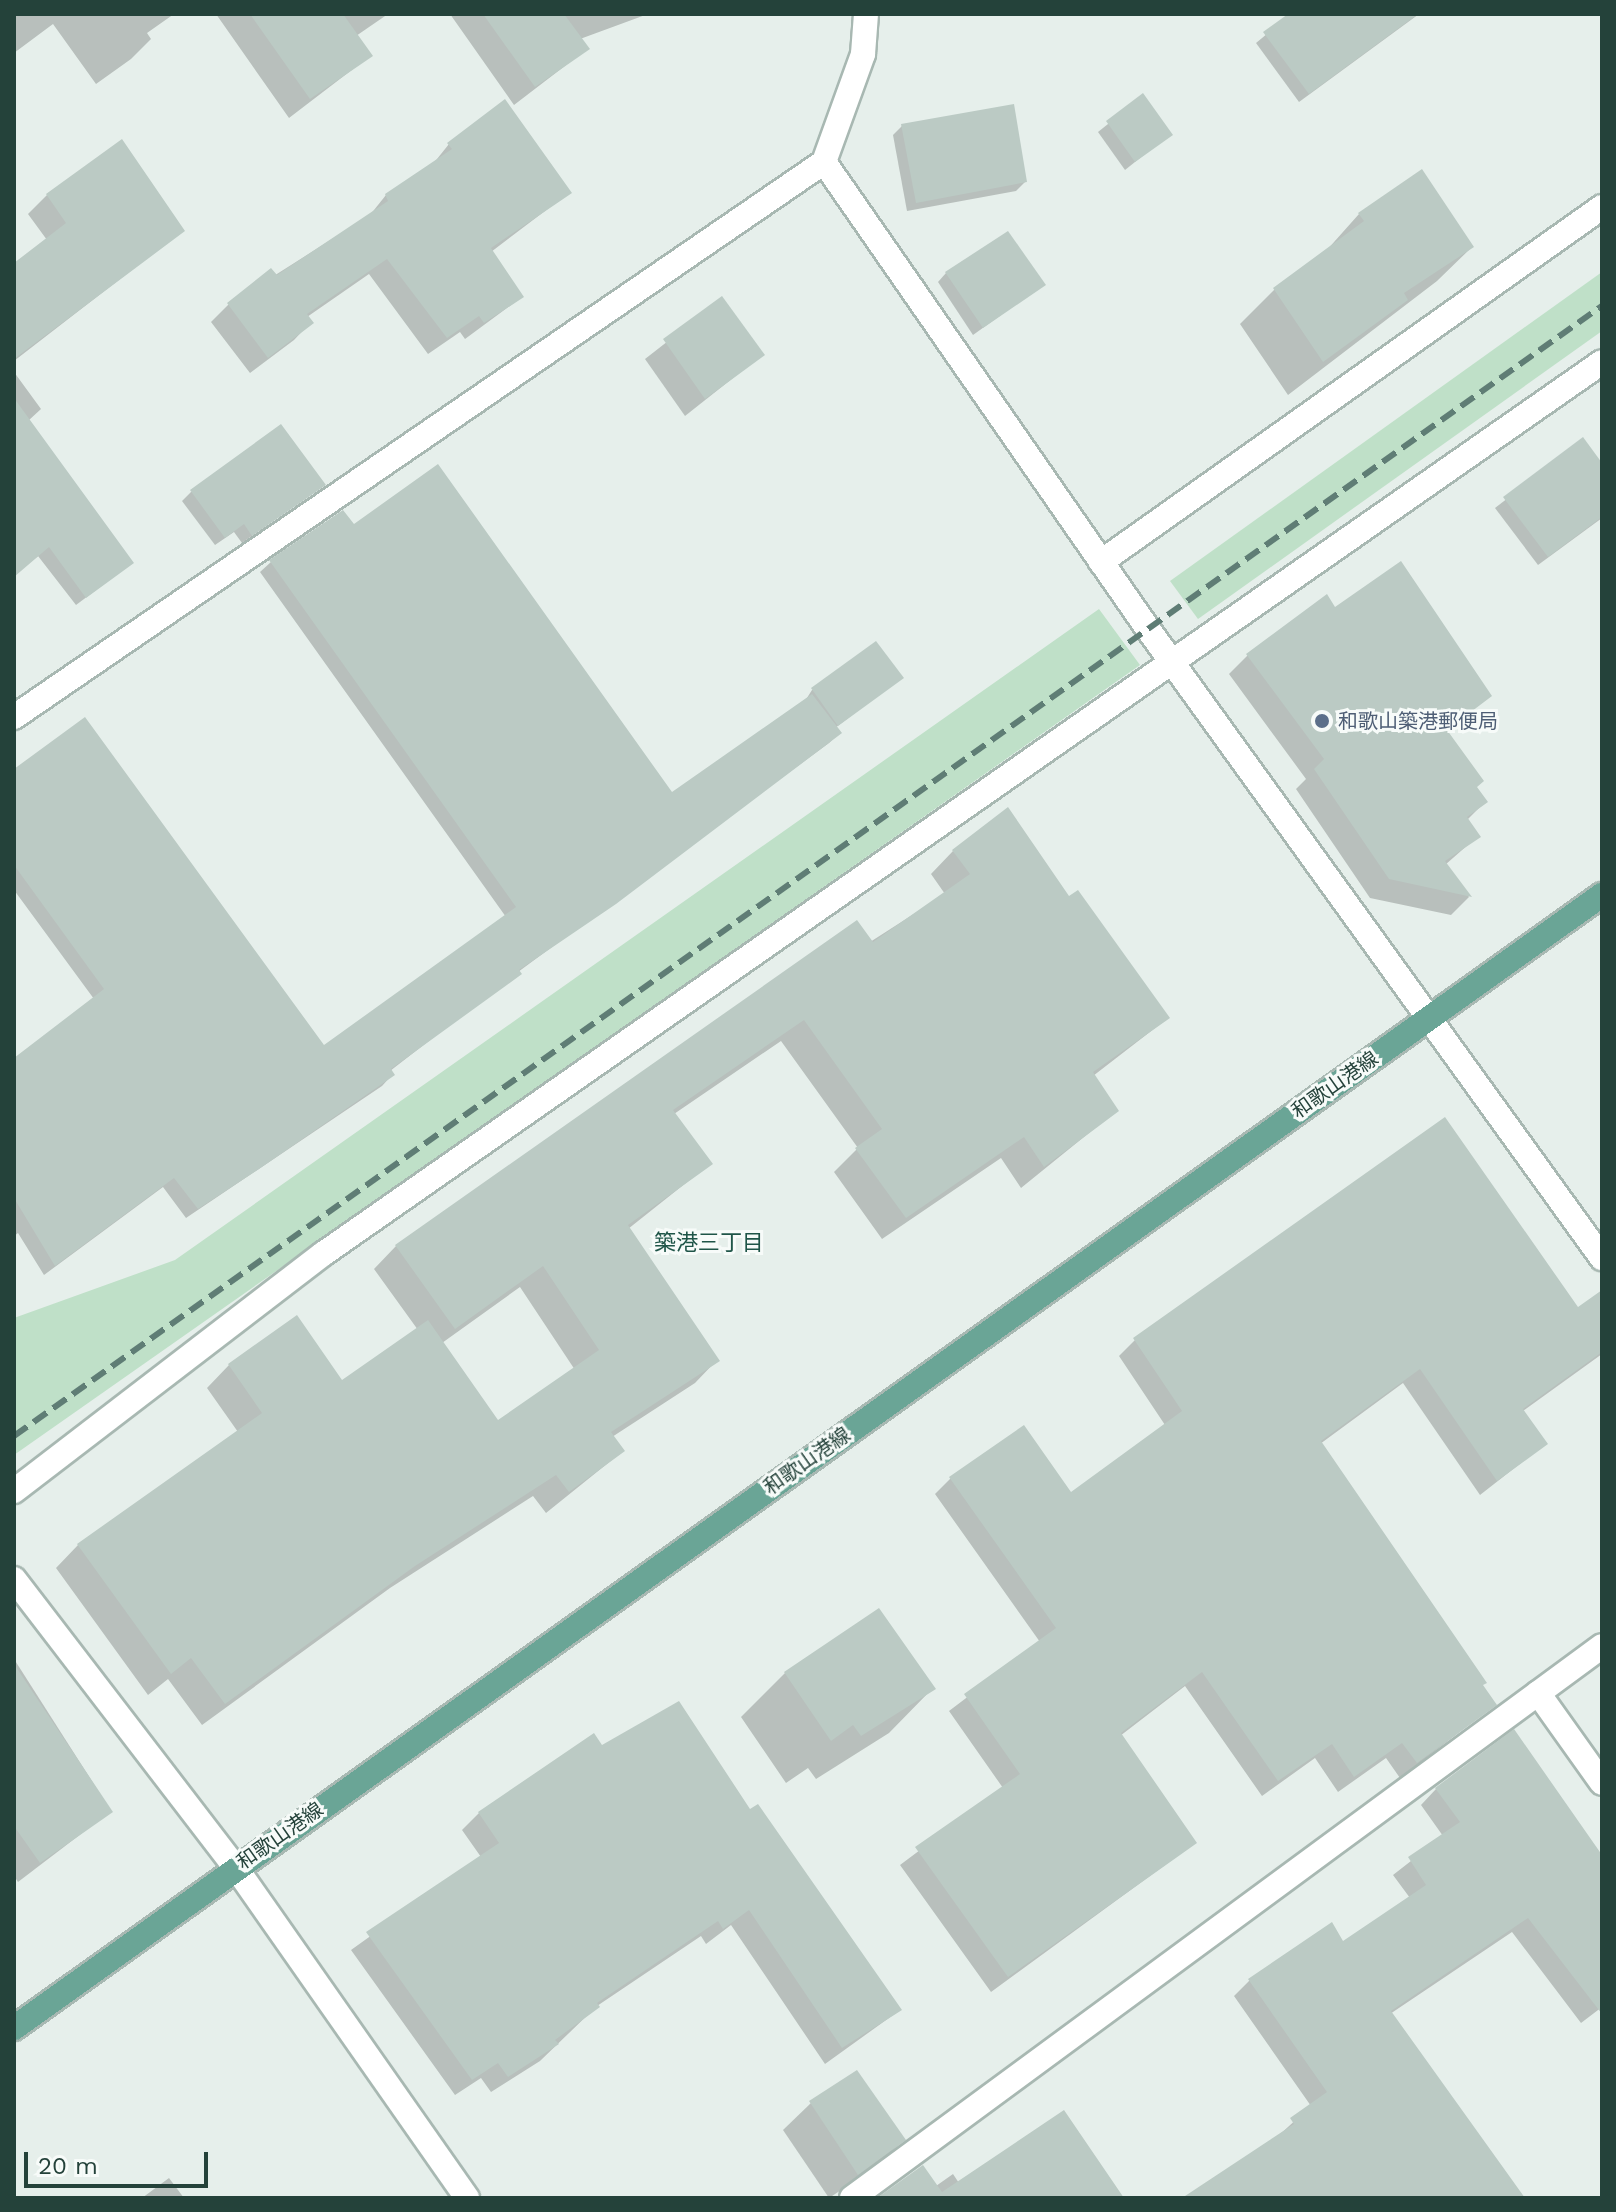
<!DOCTYPE html>
<html>
<head>
<meta charset="utf-8">
<style>
	body { margin:0 }
	#map { position:relative; width:1616px; height:2212px; overflow:hidden; background:#e6efeb; font-family:"Work Sans","Noto Sans JP",sans-serif }
	div>[style] { position:absolute }
	.green>* { inset:0; background:#bfe0c8 }
	.shadow>* { inset:0; background:#0003 }
	.building>* { inset:0; background:#bbcac4 }
	.roads { filter:drop-shadow(2px 0 #a8b8b2) drop-shadow(-2px 0 #a8b8b2) drop-shadow(0 2px #a8b8b2) drop-shadow(0 -2px #a8b8b2) }
	.lane>* { height:24px; margin:-12px; padding:0 12px; transform-origin:12px; border-radius:12px; background:#fff }
	.street>* { height:24px; margin:-12px; padding:0 12px; transform-origin:12px; border-radius:12px; background:#fff }
	.primary>* { height:24px; margin:-12px; padding:0 12px; transform-origin:12px; border-radius:12px; background:#6aa596 }
	.rail>* { height:6px; margin-top:-3px; transform-origin:0; background:repeating-linear-gradient(90deg,#5f7d75 0 16px,transparent 0 24px) }
	.dots>* { width:22px; height:22px; translate:-50% -50%; box-sizing:border-box; border:4px solid #f7fbf9; border-radius:50% }
	span { translate:-50% -50%; white-space:nowrap; text-align:center; line-height:1.15; -webkit-text-stroke:6px #f7fbf9; paint-order:stroke }
	.service-label { font-size:20px; color:#4e5e75 }
	.left { translate:0 -50%; text-align:left }
	.street-label { font-size:20px; color:#24423a }
	.neighbourhood-label { font-size:22px; color:#1f5548 }
	.frame { position:absolute; inset:0; border:16px solid #24423a; pointer-events:none }
	.scale { position:absolute; left:24px; top:2152px; width:184px; height:36px; box-sizing:border-box; border:4px solid #24423a; border-top:0; padding-left:10px; font-size:24px; line-height:28px; white-space:nowrap; color:#24423a; -webkit-text-stroke:6px #f7fbf9; paint-order:stroke }
</style>
</head>
<body>
<div id="map">
	<div class="green">
		<i style="clip-path:polygon(1602px 272px,1602px 331px,1198px 619px,1170px 581px)"></i>
		<i style="clip-path:polygon(1099px 609px,1140px 665px,14px 1455px,14px 1318px,175px 1260px)"></i>
	</div>
	<div class="shadow">
		<i style="clip-path:polygon(14px 14px,174px 14px,147px 33px,151px 39px,131px 59px,96px 84px,53px 24px,14px 53px)"></i>
		<i style="clip-path:polygon(216px 14px,388px 14px,356px 36px,370px 56px,289px 118px)"></i>
		<i style="clip-path:polygon(450px 14px,648px 14px,580px 39px,587px 49px,514px 105px)"></i>
		<i style="clip-path:polygon(1291px 14px,1419px 14px,1299px 102px,1256px 43px)"></i>
		<i style="clip-path:polygon(1143px 96px,1170px 134px,1125px 170px,1098px 132px)"></i>
		<i style="clip-path:polygon(902px 126px,1025px 182px,1016px 191px,907px 211px,893px 135px)"></i>
		<i style="clip-path:polygon(449px 144px,570px 192px,491px 252px,522px 297px,465px 339px,460px 332px,428px 354px,369px 274px,307px 317px,311px 322px,294px 340px,250px 373px,211px 322px,228px 305px,370px 215px,386px 195px,433px 164px)"></i>
		<i style="clip-path:polygon(47px 195px,182px 231px,14px 361px,14px 266px,47px 240px,28px 214px)"></i>
		<i style="clip-path:polygon(1359px 214px,1472px 247px,1437px 281px,1288px 395px,1240px 324px,1274px 290px,1326px 251px)"></i>
		<i style="clip-path:polygon(946px 273px,1043px 285px,973px 335px,938px 282px)"></i>
		<i style="clip-path:polygon(722px 299px,762px 355px,685px 416px,645px 359px)"></i>
		<i style="clip-path:polygon(14px 372px,41px 409px,28px 421px,132px 563px,76px 605px,38px 556px,14px 574px)"></i>
		<i style="clip-path:polygon(1583px 440px,1602px 467px,1602px 518px,1538px 565px,1495px 508px)"></i>
		<i style="clip-path:polygon(323px 485px,242px 543px,234px 532px,215px 545px,182px 501px,191px 492px)"></i>
		<i style="clip-path:polygon(353px 527px,672px 795px,805px 701px,812px 690px,901px 678px,835px 728px,839px 733px,829px 743px,518px 972px,390px 1071px,392px 1075px,382px 1086px,186px 1218px,163px 1187px,44px 1275px,18px 1233px,14px 1236px,14px 1060px,94px 999px,14px 890px,14px 772px,324px 1048px,506px 917px,260px 572px,271px 562px)"></i>
		<i style="clip-path:polygon(1335px 610px,1489px 696px,1446px 733px,1485px 802px,1467px 820px,1478px 836px,1445px 865px,1469px 897px,1451px 915px,1370px 898px,1296px 789px,1306px 779px,1229px 674px,1248px 655px)"></i>
		<i style="clip-path:polygon(evenodd,953px 851px,1069px 899px,1168px 1018px,1093px 1076px,1116px 1111px,1021px 1188px,1001px 1158px,882px 1239px,834px 1172px,858px 1148px,781px 1041px,674px 1114px,711px 1163px,628px 1229px,717px 1360px,695px 1383px,612px 1437px,623px 1451px,546px 1513px,533px 1496px,390px 1588px,202px 1725px,168px 1679px,148px 1695px,56px 1568px,78px 1545px,238px 1432px,207px 1388px,229px 1365px,341px 1383px,418px 1330px,374px 1269px,396px 1246px,945px 894px,931px 874px,953px 851px,520px 1287px,575px 1370px,497px 1423px,442px 1343px,520px 1287px)"></i>
		<i style="clip-path:polygon(1602px 1294px,1602px 1354px,1523px 1411px,1545px 1444px,1480px 1495px,1403px 1383px,1320px 1444px,1494px 1705px,1400px 1778px,1386px 1758px,1338px 1792px,1315px 1758px,1262px 1796px,1185px 1686px,1120px 1736px,1195px 1843px,991px 1992px,900px 1865px,1003px 1788px,949px 1711px,1040px 1642px,935px 1494px,951px 1478px,1071px 1495px,1165px 1425px,1119px 1356px,1135px 1340px,1577px 1310px)"></i>
		<i style="clip-path:polygon(14px 1659px,111px 1811px,18px 1882px,14px 1876px)"></i>
		<i style="clip-path:polygon(785px 1673px,933px 1688px,889px 1733px,816px 1779px,808px 1768px,786px 1783px,741px 1717px)"></i>
		<i style="clip-path:polygon(602px 1748px,749px 1812px,900px 2010px,825px 2064px,731px 1925px,706px 1944px,701px 1936px,597px 2006px,540px 2061px,491px 2092px,481px 2078px,455px 2095px,351px 1950px,481px 1857px,462px 1830px,479px 1813px)"></i>
		<i style="clip-path:polygon(1436px 1789px,1602px 1859px,1602px 2007px,1581px 2023px,1512px 1932px,1390px 2014px,1522px 2198px,1186px 2198px,1277px 2137px,1311px 2106px,1234px 1996px,1249px 1981px,1342px 1944px,1410px 1898px,1393px 1875px,1443px 1836px,1421px 1805px)"></i>
		<i style="clip-path:polygon(811px 2103px,903px 2140px,876px 2167px,829px 2198px,783px 2130px)"></i>
		<i style="clip-path:polygon(953px 2174px,959px 2183px,1121px 2198px,881px 2198px,936px 2186px)"></i>
		<i style="clip-path:polygon(169px 2178px,184px 2198px,142px 2198px)"></i>
	</div>
	<div class="building">
		<i style="clip-path:polygon(250px 14px,343px 14px,373px 56px,310px 99px)"></i>
		<i style="clip-path:polygon(483px 14px,564px 14px,590px 49px,535px 87px)"></i>
		<i style="clip-path:polygon(1288px 14px,1418px 14px,1309px 94px,1263px 32px)"></i>
		<i style="clip-path:polygon(1143px 93px,1173px 135px,1135px 162px,1106px 121px)"></i>
		<i style="clip-path:polygon(505px 99px,572px 193px,491px 248px,524px 297px,484px 323px,479px 316px,447px 338px,387px 259px,307px 314px,314px 323px,268px 358px,227px 303px,271px 268px,277px 275px,388px 201px,385px 194px,452px 149px,447px 143px)"></i>
		<i style="clip-path:polygon(1014px 104px,1027px 182px,916px 203px,901px 124px)"></i>
		<i style="clip-path:polygon(122px 139px,185px 231px,14px 359px,14px 263px,66px 223px,46px 194px)"></i>
		<i style="clip-path:polygon(1422px 169px,1474px 247px,1404px 293px,1408px 300px,1323px 362px,1273px 288px,1364px 221px,1358px 213px)"></i>
		<i style="clip-path:polygon(1008px 231px,1046px 285px,983px 328px,945px 272px)"></i>
		<i style="clip-path:polygon(722px 296px,765px 355px,705px 399px,663px 339px)"></i>
		<i style="clip-path:polygon(14px 398px,134px 563px,86px 598px,49px 547px,14px 577px)"></i>
		<i style="clip-path:polygon(281px 424px,326px 485px,252px 536px,244px 524px,225px 538px,190px 490px)"></i>
		<i style="clip-path:polygon(1583px 437px,1602px 463px,1602px 517px,1548px 557px,1503px 497px)"></i>
		<i style="clip-path:polygon(438px 464px,672px 792px,812px 694px,842px 733px,616px 904px,519px 970px,522px 974px,391px 1069px,395px 1075px,259px 1169px,198px 1209px,174px 1178px,55px 1266px,14px 1198px,14px 1058px,104px 989px,14px 865px,14px 769px,85px 717px,324px 1045px,516px 907px,269px 560px,343px 510px,354px 524px)"></i>
		<i style="clip-path:polygon(1401px 561px,1492px 696px,1447px 730px,1484px 781px,1477px 787px,1488px 802px,1467px 817px,1481px 837px,1445px 861px,1472px 897px,1389px 879px,1314px 769px,1324px 759px,1246px 654px,1327px 594px,1335px 607px)"></i>
		<i style="clip-path:polygon(876px 641px,904px 678px,838px 726px,811px 688px)"></i>
		<i style="clip-path:polygon(1008px 807px,1069px 896px,1078px 890px,1170px 1018px,1093px 1072px,1119px 1111px,1044px 1167px,1024px 1137px,906px 1218px,855px 1148px,882px 1129px,804px 1020px,673px 1110px,713px 1164px,628px 1225px,720px 1361px,611px 1432px,625px 1451px,569px 1492px,556px 1475px,415px 1566px,225px 1704px,191px 1658px,171px 1674px,77px 1544px,262px 1413px,228px 1364px,297px 1315px,342px 1380px,428px 1320px,498px 1420px,599px 1350px,543px 1266px,455px 1329px,395px 1245px,857px 920px,873px 942px,970px 874px,952px 850px)"></i>
		<i style="clip-path:polygon(1445px 1117px,1578px 1307px,1602px 1290px,1602px 1352px,1523px 1409px,1548px 1444px,1497px 1481px,1420px 1369px,1321px 1441px,1487px 1683px,1483px 1685px,1497px 1705px,1417px 1763px,1402px 1743px,1354px 1777px,1332px 1744px,1278px 1781px,1202px 1672px,1121px 1733px,1197px 1843px,1008px 1977px,915px 1847px,1020px 1774px,964px 1694px,1056px 1628px,949px 1477px,1024px 1425px,1071px 1492px,1182px 1411px,1133px 1338px)"></i>
		<i style="clip-path:polygon(879px 1608px,936px 1689px,861px 1736px,853px 1725px,831px 1741px,784px 1672px)"></i>
		<i style="clip-path:polygon(14px 1664px,113px 1812px,40px 1863px,14px 1826px)"></i>
		<i style="clip-path:polygon(679px 1701px,750px 1809px,758px 1804px,902px 2010px,842px 2048px,749px 1910px,723px 1929px,718px 1921px,597px 2003px,600px 2007px,555px 2040px,559px 2044px,508px 2077px,498px 2063px,472px 2080px,366px 1932px,499px 1843px,478px 1812px,594px 1733px,602px 1745px)"></i>
		<i style="clip-path:polygon(1514px 1729px,1602px 1855px,1602px 2014px,1528px 1918px,1391px 2011px,1525px 2198px,1182px 2198px,1294px 2124px,1290px 2118px,1327px 2092px,1248px 1979px,1332px 1922px,1343px 1941px,1426px 1885px,1408px 1857px,1460px 1822px,1435px 1788px)"></i>
		<i style="clip-path:polygon(857px 2070px,906px 2140px,858px 2175px,809px 2101px)"></i>
		<i style="clip-path:polygon(1064px 2110px,1124px 2198px,877px 2198px,923px 2165px,942px 2192px)"></i>
	</div>
	<div class="roads">
		<div class="lane">
			<i style="left:14px;top:1491px;width:389px;rotate:-37.5deg"></i>
			<i style="left:323px;top:1254px;width:1559px;rotate:-34.89deg"></i>
			<i style="left:1538px;top:1693px;width:110px;rotate:54.6deg"></i>
		</div>
		<div class="street">
			<i style="left:824px;top:162px;width:568px;rotate:55.25deg"></i>
			<i style="left:1148px;top:629px;width:776px;rotate:54.18deg"></i>
			<i style="left:1101px;top:562px;width:614px;rotate:-35.32deg"></i>
			<i style="left:14px;top:717px;width:982px;rotate:-34.42deg"></i>
			<i style="left:824px;top:162px;width:115px;rotate:-70.1deg"></i>
			<i style="left:863px;top:54px;width:40px;rotate:-85.7deg"></i>
			<i style="left:14px;top:1579px;width:364px;rotate:52.5deg"></i>
			<i style="left:236px;top:1868px;width:403px;rotate:55deg"></i>
			<i style="left:852px;top:2198px;width:931px;rotate:-36.35deg"></i>
		</div>
		<div class="primary">
			<i style="left:14px;top:2028px;width:1951px;rotate:-35.51deg"></i>
		</div>
	</div>
	<div class="rail">
		<i style="left:14px;top:1436px;width:1949px;rotate:-35.44deg"></i>
	</div>
	<div class="dots">
		<i style="left:1322px;top:721px;background:#5c6f8a"></i>
	</div>
	<div class="service-label">
		<span class="left" style="left:1338px;top:721px">和歌山築港郵便局</span>
	</div>
	<div class="street-label">
		<span style="left:1335px;top:1085px;rotate:-35deg">和歌山港線</span>
		<span style="left:807px;top:1461px;rotate:-35deg">和歌山港線</span>
		<span style="left:280px;top:1836px;rotate:-35deg">和歌山港線</span>
	</div>
	<div class="neighbourhood-label">
		<span style="left:709px;top:1243px">築港三丁目</span>
	</div>
	<div class="frame"></div>
	<div class="scale">20 m</div>
</div>
</body>
</html>
